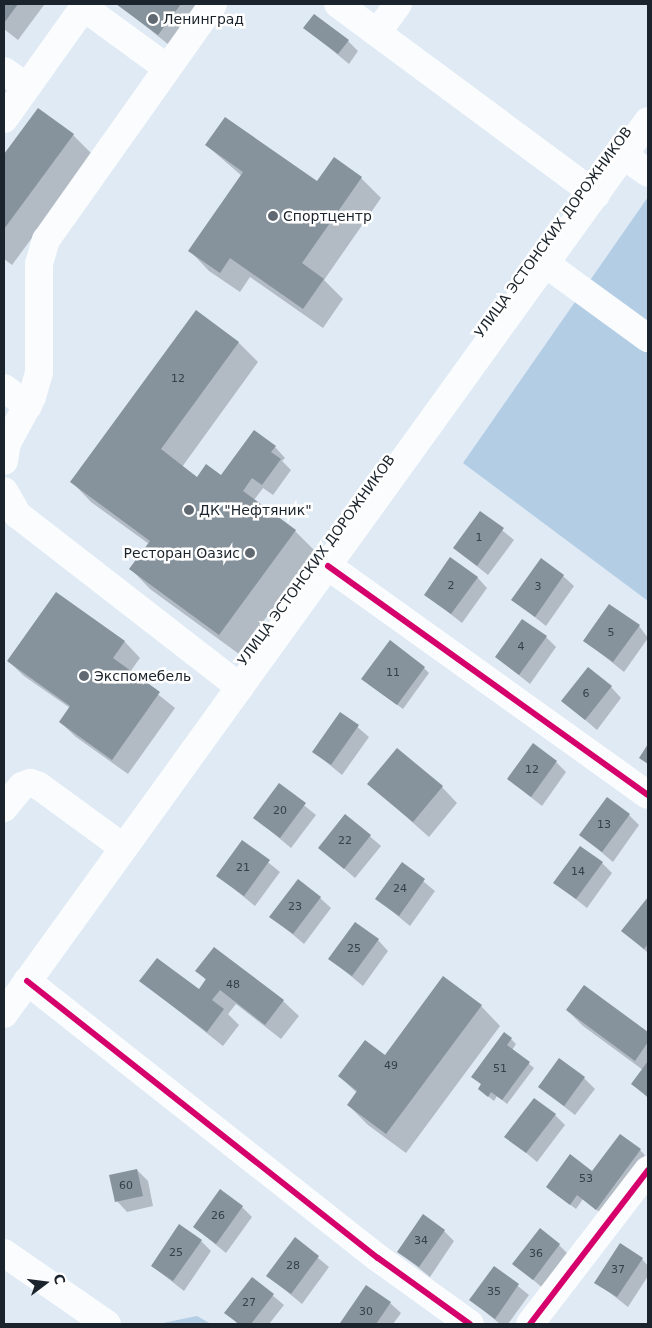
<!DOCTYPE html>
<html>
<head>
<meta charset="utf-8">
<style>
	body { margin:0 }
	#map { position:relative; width:652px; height:1328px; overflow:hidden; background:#dfeaf5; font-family:"DejaVu Sans",sans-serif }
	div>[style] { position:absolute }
	.forest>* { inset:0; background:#b2cde4 }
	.shadow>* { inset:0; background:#0003 }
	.building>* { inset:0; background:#86929c }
	.minor>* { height:28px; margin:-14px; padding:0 14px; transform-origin:14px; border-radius:14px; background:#fafcfe }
	.major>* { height:28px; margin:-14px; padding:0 14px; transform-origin:14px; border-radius:14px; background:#fafcfe }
	.cycleway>* { height:6px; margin:-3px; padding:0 3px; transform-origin:3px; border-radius:3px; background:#d6006c }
	.dots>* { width:14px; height:14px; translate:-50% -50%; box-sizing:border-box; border:2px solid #fff; border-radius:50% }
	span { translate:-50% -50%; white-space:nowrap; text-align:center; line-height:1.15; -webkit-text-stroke:5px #fff; paint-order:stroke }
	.number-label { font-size:11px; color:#364048 }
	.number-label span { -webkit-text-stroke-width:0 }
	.poi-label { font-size:14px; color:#1b242c }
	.left { translate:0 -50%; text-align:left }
	.right { translate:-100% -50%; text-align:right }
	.street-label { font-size:14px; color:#1b242c }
	.frame { position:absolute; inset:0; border:5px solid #1b242c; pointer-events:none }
	.north { position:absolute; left:20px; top:1258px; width:50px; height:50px; -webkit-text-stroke:4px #fff; paint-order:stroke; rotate:75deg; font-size:14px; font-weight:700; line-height:20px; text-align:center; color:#1b242c }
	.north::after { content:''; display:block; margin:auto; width:18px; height:22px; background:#1b242c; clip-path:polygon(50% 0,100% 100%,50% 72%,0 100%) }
</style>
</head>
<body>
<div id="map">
	<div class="forest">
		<i style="clip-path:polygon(648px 197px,648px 601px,463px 463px)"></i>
		<i style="clip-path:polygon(197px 1316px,211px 1324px,163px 1324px,163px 1323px)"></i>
	</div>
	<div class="shadow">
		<i style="clip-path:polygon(4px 4px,42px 4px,44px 5px,18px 40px,4px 29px)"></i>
		<i style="clip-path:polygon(118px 4px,208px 4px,174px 49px)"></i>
		<i style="clip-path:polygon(305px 28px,348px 41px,358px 51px,349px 64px)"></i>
		<i style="clip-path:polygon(38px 109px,73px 135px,93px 155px,12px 265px,4px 259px,4px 156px)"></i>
		<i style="clip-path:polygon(206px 145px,317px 183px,361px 178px,381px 198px,324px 280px,343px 299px,323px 328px,250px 277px,240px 292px,209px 271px,190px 251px,242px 176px)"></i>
		<i style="clip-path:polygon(196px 312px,239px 343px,258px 362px,182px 467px,197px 478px,221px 477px,275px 447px,285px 458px,282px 461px,291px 470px,273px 495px,263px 488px,254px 500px,295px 531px,315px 551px,239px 654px,150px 589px,131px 569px,149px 544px,91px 502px,72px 482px)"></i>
		<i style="clip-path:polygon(480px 512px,514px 540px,488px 575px,454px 548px)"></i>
		<i style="clip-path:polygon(563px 576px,574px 586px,546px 626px,513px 600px)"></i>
		<i style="clip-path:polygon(477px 577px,487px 588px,462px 623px,426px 595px)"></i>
		<i style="clip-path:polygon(56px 593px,125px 642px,140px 658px,130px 672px,175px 708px,128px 774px,76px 737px,60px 722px,70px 708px,24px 676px,8px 661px)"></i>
		<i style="clip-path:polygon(639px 626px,648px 638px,624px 672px,584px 640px)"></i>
		<i style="clip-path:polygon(546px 637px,556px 647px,530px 684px,496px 657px)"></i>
		<i style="clip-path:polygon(424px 668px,429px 673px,403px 709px,368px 684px)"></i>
		<i style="clip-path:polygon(611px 687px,621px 698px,597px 730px,563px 701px)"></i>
		<i style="clip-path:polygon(341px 713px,369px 737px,342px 775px,314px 752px)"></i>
		<i style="clip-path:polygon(556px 762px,566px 772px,542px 806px,508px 779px)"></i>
		<i style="clip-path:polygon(369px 784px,442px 787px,457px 803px,429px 837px)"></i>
		<i style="clip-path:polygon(279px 785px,316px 815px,291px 848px,255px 818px)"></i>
		<i style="clip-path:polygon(345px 815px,381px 846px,355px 878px,320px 848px)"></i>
		<i style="clip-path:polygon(629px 815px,639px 825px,613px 862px,581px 835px)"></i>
		<i style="clip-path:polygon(243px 842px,280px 872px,255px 906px,218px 876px)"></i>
		<i style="clip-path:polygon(602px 863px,612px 873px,587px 908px,555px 883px)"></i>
		<i style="clip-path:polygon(402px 864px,435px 891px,410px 926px,377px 899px)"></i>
		<i style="clip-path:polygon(320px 898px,331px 908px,304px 944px,271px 916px)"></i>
		<i style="clip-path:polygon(648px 899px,648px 953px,623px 931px)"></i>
		<i style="clip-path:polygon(378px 940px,388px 951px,363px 986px,330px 959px)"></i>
		<i style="clip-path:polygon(197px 971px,283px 1001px,299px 1016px,281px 1039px,236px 1004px,228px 1014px,239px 1025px,223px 1046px,141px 981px,199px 991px,207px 981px)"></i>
		<i style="clip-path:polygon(584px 987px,648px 1034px,648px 1098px,633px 1084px,643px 1070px,583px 1026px,567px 1010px)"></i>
		<i style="clip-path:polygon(481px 1006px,500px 1026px,406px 1153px,368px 1125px,348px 1105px,357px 1093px,339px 1076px,385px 1057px)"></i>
		<i style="clip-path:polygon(511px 1039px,516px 1044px,512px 1050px,534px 1068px,507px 1104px,497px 1096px,494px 1101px,484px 1093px,482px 1085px,472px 1076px)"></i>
		<i style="clip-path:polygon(584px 1078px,595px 1089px,575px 1115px,539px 1087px)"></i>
		<i style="clip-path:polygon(555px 1115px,565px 1125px,537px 1162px,506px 1136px)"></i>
		<i style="clip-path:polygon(640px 1150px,645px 1155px,602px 1214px,583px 1199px,576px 1209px,553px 1192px)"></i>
		<i style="clip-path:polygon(137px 1170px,148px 1181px,153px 1206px,127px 1212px,117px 1201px)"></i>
		<i style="clip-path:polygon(242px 1207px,252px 1217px,226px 1253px,194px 1227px)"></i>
		<i style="clip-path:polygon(444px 1231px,454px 1241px,430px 1277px,399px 1252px)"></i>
		<i style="clip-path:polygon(295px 1239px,329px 1267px,302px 1304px,268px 1276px)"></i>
		<i style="clip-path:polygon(201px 1241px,211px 1251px,184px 1291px,152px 1266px)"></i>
		<i style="clip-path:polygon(559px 1245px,569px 1255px,544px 1289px,514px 1264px)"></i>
		<i style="clip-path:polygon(642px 1259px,648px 1266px,648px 1276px,628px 1307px,596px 1282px)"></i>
		<i style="clip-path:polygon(494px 1267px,529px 1295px,508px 1324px,500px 1324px,471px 1300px)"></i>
		<i style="clip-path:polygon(252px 1278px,284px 1305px,269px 1324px,238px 1324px,226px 1312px)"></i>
		<i style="clip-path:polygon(390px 1303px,401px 1313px,393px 1324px,342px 1323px)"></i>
	</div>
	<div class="building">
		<i style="clip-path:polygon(4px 4px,18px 4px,4px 23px)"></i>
		<i style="clip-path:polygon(116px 4px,181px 4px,158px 35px)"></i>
		<i style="clip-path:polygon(314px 14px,349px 40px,338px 54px,303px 28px)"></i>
		<i style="clip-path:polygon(38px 108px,74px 134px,4px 229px,4px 154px)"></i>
		<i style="clip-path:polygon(225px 117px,317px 181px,334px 157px,362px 177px,302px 263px,324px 279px,303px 309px,230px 258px,220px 273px,188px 251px,243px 172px,205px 145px)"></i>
		<i style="clip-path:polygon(196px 310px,239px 342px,161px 449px,197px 477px,206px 464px,221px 475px,254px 430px,276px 446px,271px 452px,281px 459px,262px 485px,252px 478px,243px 491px,296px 530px,219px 635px,129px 569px,150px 541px,70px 482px)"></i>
		<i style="clip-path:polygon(480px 511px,504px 528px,477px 566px,453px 548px)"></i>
		<i style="clip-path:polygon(450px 557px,478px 577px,451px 614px,424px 595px)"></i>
		<i style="clip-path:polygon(541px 558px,564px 575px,535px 617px,511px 600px)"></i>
		<i style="clip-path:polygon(56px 592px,125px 641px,113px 658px,160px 692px,112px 760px,59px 722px,70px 706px,7px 661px)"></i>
		<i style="clip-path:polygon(609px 604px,640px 625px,613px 662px,583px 641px)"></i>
		<i style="clip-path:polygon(522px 619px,547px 636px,519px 675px,495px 657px)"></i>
		<i style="clip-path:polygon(390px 640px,425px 667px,397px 705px,361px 679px)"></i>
		<i style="clip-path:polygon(588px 667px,612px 686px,585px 720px,561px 701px)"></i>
		<i style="clip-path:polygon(340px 712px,359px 725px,331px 765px,312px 752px)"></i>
		<i style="clip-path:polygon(533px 743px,557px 761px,531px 797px,507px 779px)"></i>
		<i style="clip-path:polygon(648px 744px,648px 764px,639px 758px)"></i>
		<i style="clip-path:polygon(397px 748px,443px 786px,413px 822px,367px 784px)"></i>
		<i style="clip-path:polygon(279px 783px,306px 803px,280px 838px,253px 818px)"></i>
		<i style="clip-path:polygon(607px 797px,630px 814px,602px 852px,579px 835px)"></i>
		<i style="clip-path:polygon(345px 814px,371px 835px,344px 869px,318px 848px)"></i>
		<i style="clip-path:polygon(242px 840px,270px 860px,244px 896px,216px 876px)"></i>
		<i style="clip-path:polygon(580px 846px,603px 862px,576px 899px,553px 883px)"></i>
		<i style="clip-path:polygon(402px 862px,425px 879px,399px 916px,375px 899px)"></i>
		<i style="clip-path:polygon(298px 879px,321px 897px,293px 934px,269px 917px)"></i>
		<i style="clip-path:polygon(648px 897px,648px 944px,644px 949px,621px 931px)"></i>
		<i style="clip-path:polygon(355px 922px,379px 939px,352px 976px,328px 959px)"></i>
		<i style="clip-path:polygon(214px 947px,284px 1000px,265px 1025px,220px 990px,212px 1000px,224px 1009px,207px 1032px,139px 981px,157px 958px,199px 989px,206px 979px,195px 971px)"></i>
		<i style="clip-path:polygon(443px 976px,482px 1005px,386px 1134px,347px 1105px,357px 1091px,338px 1076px,365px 1040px,385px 1055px)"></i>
		<i style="clip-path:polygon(584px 985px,648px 1032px,648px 1042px,635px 1061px,566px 1010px)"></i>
		<i style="clip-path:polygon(504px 1032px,512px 1038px,507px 1045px,530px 1062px,502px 1100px,491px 1092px,488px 1097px,478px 1089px,481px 1084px,471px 1077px)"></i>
		<i style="clip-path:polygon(559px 1058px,585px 1077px,564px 1106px,538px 1087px)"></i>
		<i style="clip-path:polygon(648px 1061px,648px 1097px,631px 1084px)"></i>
		<i style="clip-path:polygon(534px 1098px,556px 1114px,526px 1153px,504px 1137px)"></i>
		<i style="clip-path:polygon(620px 1134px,641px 1149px,596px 1210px,577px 1195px,570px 1205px,546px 1187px,570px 1154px,592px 1171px)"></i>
		<i style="clip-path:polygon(137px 1169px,143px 1196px,115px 1202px,109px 1175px)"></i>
		<i style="clip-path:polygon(220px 1189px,243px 1206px,216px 1244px,193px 1227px)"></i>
		<i style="clip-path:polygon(423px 1214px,445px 1230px,419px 1267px,397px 1252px)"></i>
		<i style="clip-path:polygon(179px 1224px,202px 1240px,173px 1281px,151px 1266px)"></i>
		<i style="clip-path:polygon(540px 1228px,560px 1244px,533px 1280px,512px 1264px)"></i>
		<i style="clip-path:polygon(295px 1237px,319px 1256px,291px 1294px,266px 1276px)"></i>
		<i style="clip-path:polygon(620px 1243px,643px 1258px,617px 1297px,594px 1283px)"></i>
		<i style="clip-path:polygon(494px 1266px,519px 1284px,495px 1319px,469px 1300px)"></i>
		<i style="clip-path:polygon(252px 1277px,274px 1294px,251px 1324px,239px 1324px,224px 1313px)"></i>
		<i style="clip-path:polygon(366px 1285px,391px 1302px,376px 1324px,343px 1324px,340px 1323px)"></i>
	</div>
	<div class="minor">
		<i style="left:338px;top:4px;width:321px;rotate:36.5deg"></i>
		<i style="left:86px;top:9px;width:100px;rotate:36.1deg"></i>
		<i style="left:377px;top:33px;width:36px;rotate:-54deg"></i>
		<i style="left:4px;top:71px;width:28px;rotate:35deg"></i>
		<i style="left:4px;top:119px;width:141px;rotate:-54.5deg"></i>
		<i style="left:624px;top:156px;width:29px;rotate:35deg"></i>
		<i style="left:546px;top:264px;width:126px;rotate:36deg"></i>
		<i style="left:4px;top:388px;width:30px;rotate:37deg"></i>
		<i style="left:4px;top:461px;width:18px;rotate:-81deg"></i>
		<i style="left:7px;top:443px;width:52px;rotate:-61.5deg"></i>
		<i style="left:32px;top:397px;width:25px;rotate:-74deg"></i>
		<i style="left:39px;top:373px;width:109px;rotate:-90deg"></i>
		<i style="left:39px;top:264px;width:25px;rotate:-74deg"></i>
		<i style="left:46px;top:240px;width:289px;rotate:-54.7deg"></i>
		<i style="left:4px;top:491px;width:28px;rotate:60deg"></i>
		<i style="left:18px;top:515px;width:281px;rotate:37.8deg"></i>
		<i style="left:328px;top:566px;width:393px;rotate:35.6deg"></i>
		<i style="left:4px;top:808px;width:28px;rotate:-51deg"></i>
		<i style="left:22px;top:786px;width:9px;rotate:-21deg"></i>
		<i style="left:30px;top:783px;width:9px;rotate:18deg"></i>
		<i style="left:39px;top:786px;width:105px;rotate:36.1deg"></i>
		<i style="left:27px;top:981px;width:447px;rotate:38.3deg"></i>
		<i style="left:378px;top:1258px;width:113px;rotate:35.7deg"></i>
		<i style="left:4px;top:1253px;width:125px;rotate:34.6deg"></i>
		<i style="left:530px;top:1324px;width:194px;rotate:-52.5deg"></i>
	</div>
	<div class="major">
		<i style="left:4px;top:1014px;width:1101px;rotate:-54.2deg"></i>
	</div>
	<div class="cycleway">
		<i style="left:328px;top:566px;width:393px;rotate:35.6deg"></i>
		<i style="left:27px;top:981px;width:447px;rotate:38.3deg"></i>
		<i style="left:378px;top:1258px;width:113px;rotate:35.7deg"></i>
		<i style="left:530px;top:1324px;width:194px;rotate:-52.5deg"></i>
	</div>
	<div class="dots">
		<i style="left:153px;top:19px;background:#606972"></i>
		<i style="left:273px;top:216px;background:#606972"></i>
		<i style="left:189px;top:510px;background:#606972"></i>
		<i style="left:250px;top:553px;background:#606972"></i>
		<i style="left:84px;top:676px;background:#606972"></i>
	</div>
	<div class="number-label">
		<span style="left:178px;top:379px">12</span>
		<span style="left:479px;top:538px">1</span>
		<span style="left:451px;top:586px">2</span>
		<span style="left:538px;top:587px">3</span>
		<span style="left:611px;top:633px">5</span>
		<span style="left:521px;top:647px">4</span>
		<span style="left:393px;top:673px">11</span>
		<span style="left:586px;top:694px">6</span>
		<span style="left:532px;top:770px">12</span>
		<span style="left:280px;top:811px">20</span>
		<span style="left:604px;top:825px">13</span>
		<span style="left:345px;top:841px">22</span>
		<span style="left:243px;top:868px">21</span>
		<span style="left:578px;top:872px">14</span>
		<span style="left:400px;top:889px">24</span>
		<span style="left:295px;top:907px">23</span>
		<span style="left:354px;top:949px">25</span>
		<span style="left:233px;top:985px">48</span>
		<span style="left:391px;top:1066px">49</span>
		<span style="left:500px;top:1069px">51</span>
		<span style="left:586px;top:1179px">53</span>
		<span style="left:126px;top:1186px">60</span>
		<span style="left:218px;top:1216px">26</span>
		<span style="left:421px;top:1241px">34</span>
		<span style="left:176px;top:1253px">25</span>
		<span style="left:536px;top:1254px">36</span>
		<span style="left:293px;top:1266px">28</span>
		<span style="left:618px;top:1270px">37</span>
		<span style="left:494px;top:1292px">35</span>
		<span style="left:249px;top:1303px">27</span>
		<span style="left:366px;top:1312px">30</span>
	</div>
	<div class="poi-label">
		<span class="left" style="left:163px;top:19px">Ленинград</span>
		<span class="left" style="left:283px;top:216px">Спортцентр</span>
		<span class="left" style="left:199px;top:510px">ДК "Нефтяник"</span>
		<span class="right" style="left:240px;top:553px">Ресторан Оазис</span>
		<span class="left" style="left:94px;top:676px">Экспомебель</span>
	</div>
	<div class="street-label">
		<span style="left:553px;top:232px;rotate:-54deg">УЛИЦА ЭСТОНСКИХ ДОРОЖНИКОВ</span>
		<span style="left:316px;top:560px;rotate:-54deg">УЛИЦА ЭСТОНСКИХ ДОРОЖНИКОВ</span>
	</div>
	<div class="frame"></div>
	<div class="north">С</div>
</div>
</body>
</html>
